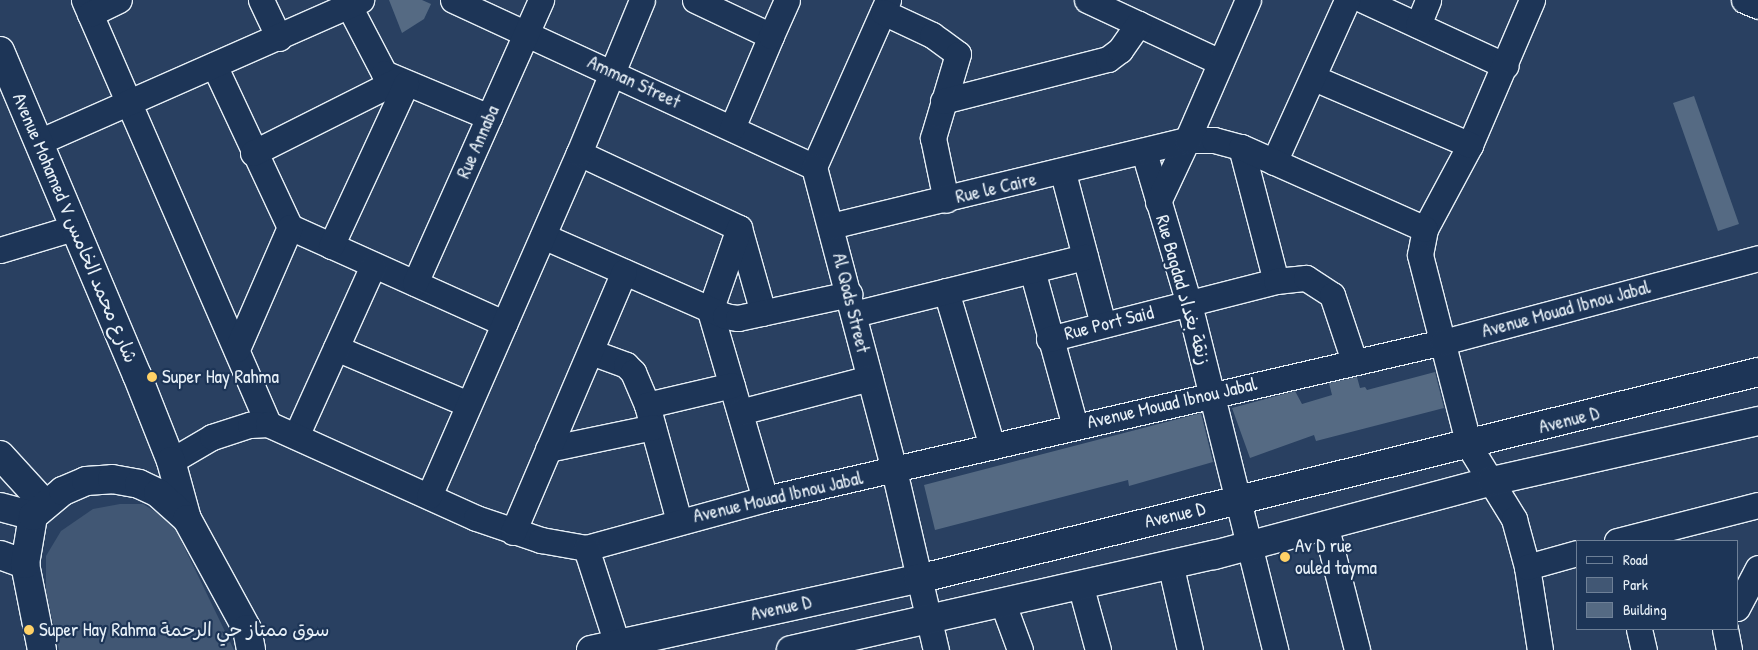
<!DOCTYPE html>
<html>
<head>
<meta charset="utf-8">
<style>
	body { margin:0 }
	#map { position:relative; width:1758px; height:650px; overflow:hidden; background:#294061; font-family:"Patrick Hand","Playpen Sans Arabic",sans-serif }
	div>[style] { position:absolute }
	.green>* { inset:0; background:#415774 }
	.building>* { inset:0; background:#556a83 }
	.roads { filter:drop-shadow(1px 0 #e8f1f8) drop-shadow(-1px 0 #e8f1f8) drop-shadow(0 1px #e8f1f8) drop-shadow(0 -1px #e8f1f8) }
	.street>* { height:25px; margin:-12.5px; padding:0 12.5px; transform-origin:12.5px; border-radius:12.5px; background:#1d3557 }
	.secondary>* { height:28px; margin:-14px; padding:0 14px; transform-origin:14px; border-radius:14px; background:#1d3557 }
	.primary>* { height:28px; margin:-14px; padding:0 14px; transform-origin:14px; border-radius:14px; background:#1d3557 }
	.dots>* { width:14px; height:14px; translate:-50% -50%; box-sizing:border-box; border:2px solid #1d3557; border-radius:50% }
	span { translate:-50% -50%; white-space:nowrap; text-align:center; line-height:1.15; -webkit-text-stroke:4.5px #1d3557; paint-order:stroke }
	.street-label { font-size:19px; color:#e8f1f8 }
	.poi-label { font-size:19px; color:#e8f1f8 }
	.left { translate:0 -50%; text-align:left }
	.legend { position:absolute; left:1576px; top:540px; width:162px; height:90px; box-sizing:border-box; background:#1d3557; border:1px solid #6e8097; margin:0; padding:6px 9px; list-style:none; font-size:15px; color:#e8f1f8 }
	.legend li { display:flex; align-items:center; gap:10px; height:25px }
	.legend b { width:25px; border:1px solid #6e8097 }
</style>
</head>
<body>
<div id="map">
	<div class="green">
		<i style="clip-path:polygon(120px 504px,143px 504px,172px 522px,234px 650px,59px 650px,46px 592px,46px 556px,61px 531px,93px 509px)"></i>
	</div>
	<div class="building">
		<i style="clip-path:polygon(389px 0,422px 0,431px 4px,424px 19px,402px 33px)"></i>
		<i style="clip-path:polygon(1694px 96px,1739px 224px,1718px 231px,1673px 103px)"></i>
		<i style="clip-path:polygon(1435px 372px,1444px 408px,1316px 441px,1314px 435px,1250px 458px,1232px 408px,1295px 391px,1302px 404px,1332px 395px,1329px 383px,1357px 377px,1360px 388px,1365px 387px,1367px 390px)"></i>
		<i style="clip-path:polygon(1201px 413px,1213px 462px,1129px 486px,1128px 480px,935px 530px,924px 485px)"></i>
	</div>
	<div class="roads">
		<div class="street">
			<i style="left:84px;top:0;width:462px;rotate:66.5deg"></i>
			<i style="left:261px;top:0;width:42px;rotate:64.7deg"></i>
			<i style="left:453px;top:0;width:398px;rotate:24.8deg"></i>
			<i style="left:695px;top:0;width:84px;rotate:25.3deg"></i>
			<i style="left:771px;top:36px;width:100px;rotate:113deg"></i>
			<i style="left:888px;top:0;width:183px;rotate:113.9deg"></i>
			<i style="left:814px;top:167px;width:313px;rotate:75.2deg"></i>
			<i style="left:894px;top:470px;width:185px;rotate:76.9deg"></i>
			<i style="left:1087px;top:0;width:147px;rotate:25deg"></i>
			<i style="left:1363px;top:0;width:157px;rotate:24.8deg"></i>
			<i style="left:1532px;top:0;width:158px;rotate:113.2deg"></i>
			<i style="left:1470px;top:145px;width:95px;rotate:118.2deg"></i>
			<i style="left:1425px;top:229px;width:26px;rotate:101deg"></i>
			<i style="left:1420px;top:255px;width:197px;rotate:75.6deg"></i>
			<i style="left:1469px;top:446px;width:86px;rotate:58.3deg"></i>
			<i style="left:1514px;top:519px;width:50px;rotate:74.8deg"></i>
			<i style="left:1527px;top:567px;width:84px;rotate:81.1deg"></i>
			<i style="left:1744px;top:0;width:15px;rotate:23deg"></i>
			<i style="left:349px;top:6px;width:76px;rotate:62.4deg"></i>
			<i style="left:384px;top:73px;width:114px;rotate:22.7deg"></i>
			<i style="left:883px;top:12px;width:54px;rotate:25.1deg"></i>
			<i style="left:932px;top:35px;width:32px;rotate:36deg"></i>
			<i style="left:958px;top:54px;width:88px;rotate:106.6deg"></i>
			<i style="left:933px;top:138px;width:63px;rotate:78.2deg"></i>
			<i style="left:90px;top:14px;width:32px;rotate:-26deg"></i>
			<i style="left:1418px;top:25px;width:27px;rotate:-68deg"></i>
			<i style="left:771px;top:36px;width:39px;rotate:-66deg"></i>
			<i style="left:214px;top:65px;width:179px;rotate:64.9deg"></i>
			<i style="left:290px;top:227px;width:235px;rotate:24.2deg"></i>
			<i style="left:1314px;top:78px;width:170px;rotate:23.2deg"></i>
			<i style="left:943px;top:101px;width:170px;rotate:-14.3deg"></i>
			<i style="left:1108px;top:59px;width:15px;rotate:-37deg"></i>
			<i style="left:1120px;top:50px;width:32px;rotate:-55deg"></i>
			<i style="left:41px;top:141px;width:350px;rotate:-23.8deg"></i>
			<i style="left:1241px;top:147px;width:138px;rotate:75.4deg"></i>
			<i style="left:1144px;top:152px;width:159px;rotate:73.5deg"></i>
			<i style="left:1189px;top:304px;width:357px;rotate:76deg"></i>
			<i style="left:253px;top:153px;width:162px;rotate:-26.7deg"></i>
			<i style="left:579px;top:153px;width:177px;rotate:25.1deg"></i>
			<i style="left:739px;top:228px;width:88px;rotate:74.2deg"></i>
			<i style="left:1274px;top:162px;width:178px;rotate:-65.7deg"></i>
			<i style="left:1063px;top:173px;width:156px;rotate:75.2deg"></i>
			<i style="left:1158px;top:202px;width:68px;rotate:-64.9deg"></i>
			<i style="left:1187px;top:140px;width:27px"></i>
			<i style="left:1214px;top:140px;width:28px;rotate:15deg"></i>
			<i style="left:1241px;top:147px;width:201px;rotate:24deg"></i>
			<i style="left:831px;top:226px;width:366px;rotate:-13.6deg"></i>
			<i style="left:1187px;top:140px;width:153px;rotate:-66.5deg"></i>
			<i style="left:739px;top:228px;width:88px;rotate:109.3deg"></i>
			<i style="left:710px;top:311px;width:196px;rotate:73.7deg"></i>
			<i style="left:543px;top:236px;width:199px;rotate:23.7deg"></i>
			<i style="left:725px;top:316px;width:13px;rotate:9deg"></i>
			<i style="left:738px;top:318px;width:114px;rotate:-12.2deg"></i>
			<i style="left:331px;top:246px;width:179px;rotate:-65.2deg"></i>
			<i style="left:0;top:250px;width:79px;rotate:-16.8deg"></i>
			<i style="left:1032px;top:270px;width:162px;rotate:74.6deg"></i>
			<i style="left:415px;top:283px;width:310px;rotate:-66deg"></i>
			<i style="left:946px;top:291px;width:162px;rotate:73.5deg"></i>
			<i style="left:854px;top:314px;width:238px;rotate:-13.9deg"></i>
			<i style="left:1049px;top:339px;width:234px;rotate:-14.3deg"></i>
			<i style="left:1276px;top:281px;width:30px;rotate:-6deg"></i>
			<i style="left:1306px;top:278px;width:31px;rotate:33deg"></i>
			<i style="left:1332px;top:295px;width:70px;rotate:71.6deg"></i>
			<i style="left:336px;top:348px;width:143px;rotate:23deg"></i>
			<i style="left:237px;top:349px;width:133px;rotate:-66.5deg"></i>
			<i style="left:591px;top:352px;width:37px;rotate:20deg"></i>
			<i style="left:626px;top:365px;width:10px;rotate:45deg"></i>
			<i style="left:633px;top:372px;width:36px;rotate:67deg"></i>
			<i style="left:647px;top:405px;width:120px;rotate:74.6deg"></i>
			<i style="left:647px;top:405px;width:87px;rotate:-13.2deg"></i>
			<i style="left:740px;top:412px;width:134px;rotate:-14.7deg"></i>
			<i style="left:297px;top:434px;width:184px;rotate:-65.7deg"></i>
			<i style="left:548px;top:449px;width:107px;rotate:-11.8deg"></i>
			<i style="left:171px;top:461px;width:48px;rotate:-30.3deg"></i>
			<i style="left:212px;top:437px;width:40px;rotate:-18deg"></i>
			<i style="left:250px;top:425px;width:18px;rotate:-3deg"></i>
			<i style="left:268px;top:424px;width:228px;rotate:24.3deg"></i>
			<i style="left:476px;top:518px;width:69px;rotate:18.7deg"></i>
			<i style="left:541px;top:540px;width:46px;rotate:10.1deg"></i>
			<i style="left:586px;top:548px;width:186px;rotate:-15.3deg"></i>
			<i style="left:765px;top:499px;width:696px;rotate:-13.04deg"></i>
			<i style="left:1443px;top:342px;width:326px;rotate:-14.9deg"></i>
			<i style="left:429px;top:496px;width:374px;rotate:-66.4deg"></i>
			<i style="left:579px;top:153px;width:165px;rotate:-67.6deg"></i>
			<i style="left:1326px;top:528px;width:126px;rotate:75.7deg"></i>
			<i style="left:513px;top:532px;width:283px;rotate:-66.9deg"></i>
			<i style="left:1617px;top:541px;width:146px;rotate:-14.3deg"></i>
			<i style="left:586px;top:548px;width:107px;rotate:72.1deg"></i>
			<i style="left:1170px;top:563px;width:89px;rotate:77.1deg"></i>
			<i style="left:1527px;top:567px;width:52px;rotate:-15.6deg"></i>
			<i style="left:1080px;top:584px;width:68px;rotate:74.7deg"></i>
			<i style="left:1002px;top:601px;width:52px;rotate:69.8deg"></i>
			<i style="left:1737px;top:608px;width:45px;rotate:-62.3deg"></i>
			<i style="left:1639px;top:629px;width:22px;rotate:77deg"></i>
			<i style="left:1725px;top:629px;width:21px;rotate:79deg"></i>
		</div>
		<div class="secondary">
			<i style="left:0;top:51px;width:352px;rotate:67.1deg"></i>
			<i style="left:137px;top:375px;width:92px;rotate:68.4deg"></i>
			<i style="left:171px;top:461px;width:60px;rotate:74.6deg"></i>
			<i style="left:0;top:455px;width:65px;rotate:47.5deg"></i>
		</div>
		<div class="primary">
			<i style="left:0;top:507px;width:34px;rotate:15deg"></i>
			<i style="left:0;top:555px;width:27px;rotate:20deg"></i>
			<i style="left:42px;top:650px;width:88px;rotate:-101.2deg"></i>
			<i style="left:25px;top:564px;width:49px;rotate:-80.5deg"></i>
			<i style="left:33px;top:516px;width:39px;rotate:-40deg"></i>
			<i style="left:63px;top:491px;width:25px;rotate:-23deg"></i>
			<i style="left:86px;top:481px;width:26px;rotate:-4deg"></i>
			<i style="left:112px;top:479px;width:27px;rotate:10deg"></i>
			<i style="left:139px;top:484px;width:21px;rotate:25deg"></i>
			<i style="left:158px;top:493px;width:39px;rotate:42deg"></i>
			<i style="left:187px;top:519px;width:125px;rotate:61.4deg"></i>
			<i style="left:247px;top:629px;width:21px;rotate:79deg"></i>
			<i style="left:591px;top:650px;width:335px;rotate:-12.3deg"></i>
			<i style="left:918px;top:579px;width:865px;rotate:-13.84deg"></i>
			<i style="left:791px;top:650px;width:434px;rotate:-12.7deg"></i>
			<i style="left:1214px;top:555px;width:288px;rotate:-14.9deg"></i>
			<i style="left:1492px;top:481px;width:273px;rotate:-12.7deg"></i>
		</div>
	</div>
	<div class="dots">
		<i style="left:152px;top:377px;background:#ffd166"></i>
		<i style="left:1285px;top:557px;background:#ffd166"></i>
		<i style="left:29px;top:630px;background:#ffd166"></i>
	</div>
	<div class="street-label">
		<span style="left:634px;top:82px;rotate:25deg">Amman Street</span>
		<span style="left:478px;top:142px;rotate:-66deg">Rue Annaba</span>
		<span style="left:996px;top:188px;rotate:-13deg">Rue le Caire</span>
		<span style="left:75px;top:228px;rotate:67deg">Avenue Mohamed V شارع محمد الخامس</span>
		<span style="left:1183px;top:290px;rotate:74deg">Rue Bagdad زنقة بغداد</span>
		<span style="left:851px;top:303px;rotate:76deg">Al Qods Street</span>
		<span style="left:1566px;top:309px;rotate:-15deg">Avenue Mouad Ibnou Jabal</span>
		<span style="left:1109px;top:323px;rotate:-14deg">Rue Port Said</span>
		<span style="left:1172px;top:403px;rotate:-13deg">Avenue Mouad Ibnou Jabal</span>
		<span style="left:1569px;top:420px;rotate:-14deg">Avenue D</span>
		<span style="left:778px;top:497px;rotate:-13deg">Avenue Mouad Ibnou Jabal</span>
		<span style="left:1175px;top:515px;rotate:-13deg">Avenue D</span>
		<span style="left:781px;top:608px;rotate:-12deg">Avenue D</span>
	</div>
	<div class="poi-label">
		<span class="left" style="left:162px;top:377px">Super Hay Rahma</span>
		<span class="left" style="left:1295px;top:557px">Av D rue<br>ouled tayma</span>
		<span class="left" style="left:39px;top:630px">Super Hay Rahma سوق ممتاز حي الرحمة</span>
	</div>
	<ul class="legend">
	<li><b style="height:6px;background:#1d3557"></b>Road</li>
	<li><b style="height:14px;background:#415774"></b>Park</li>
	<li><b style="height:14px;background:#556a83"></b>Building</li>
	</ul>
</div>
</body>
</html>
